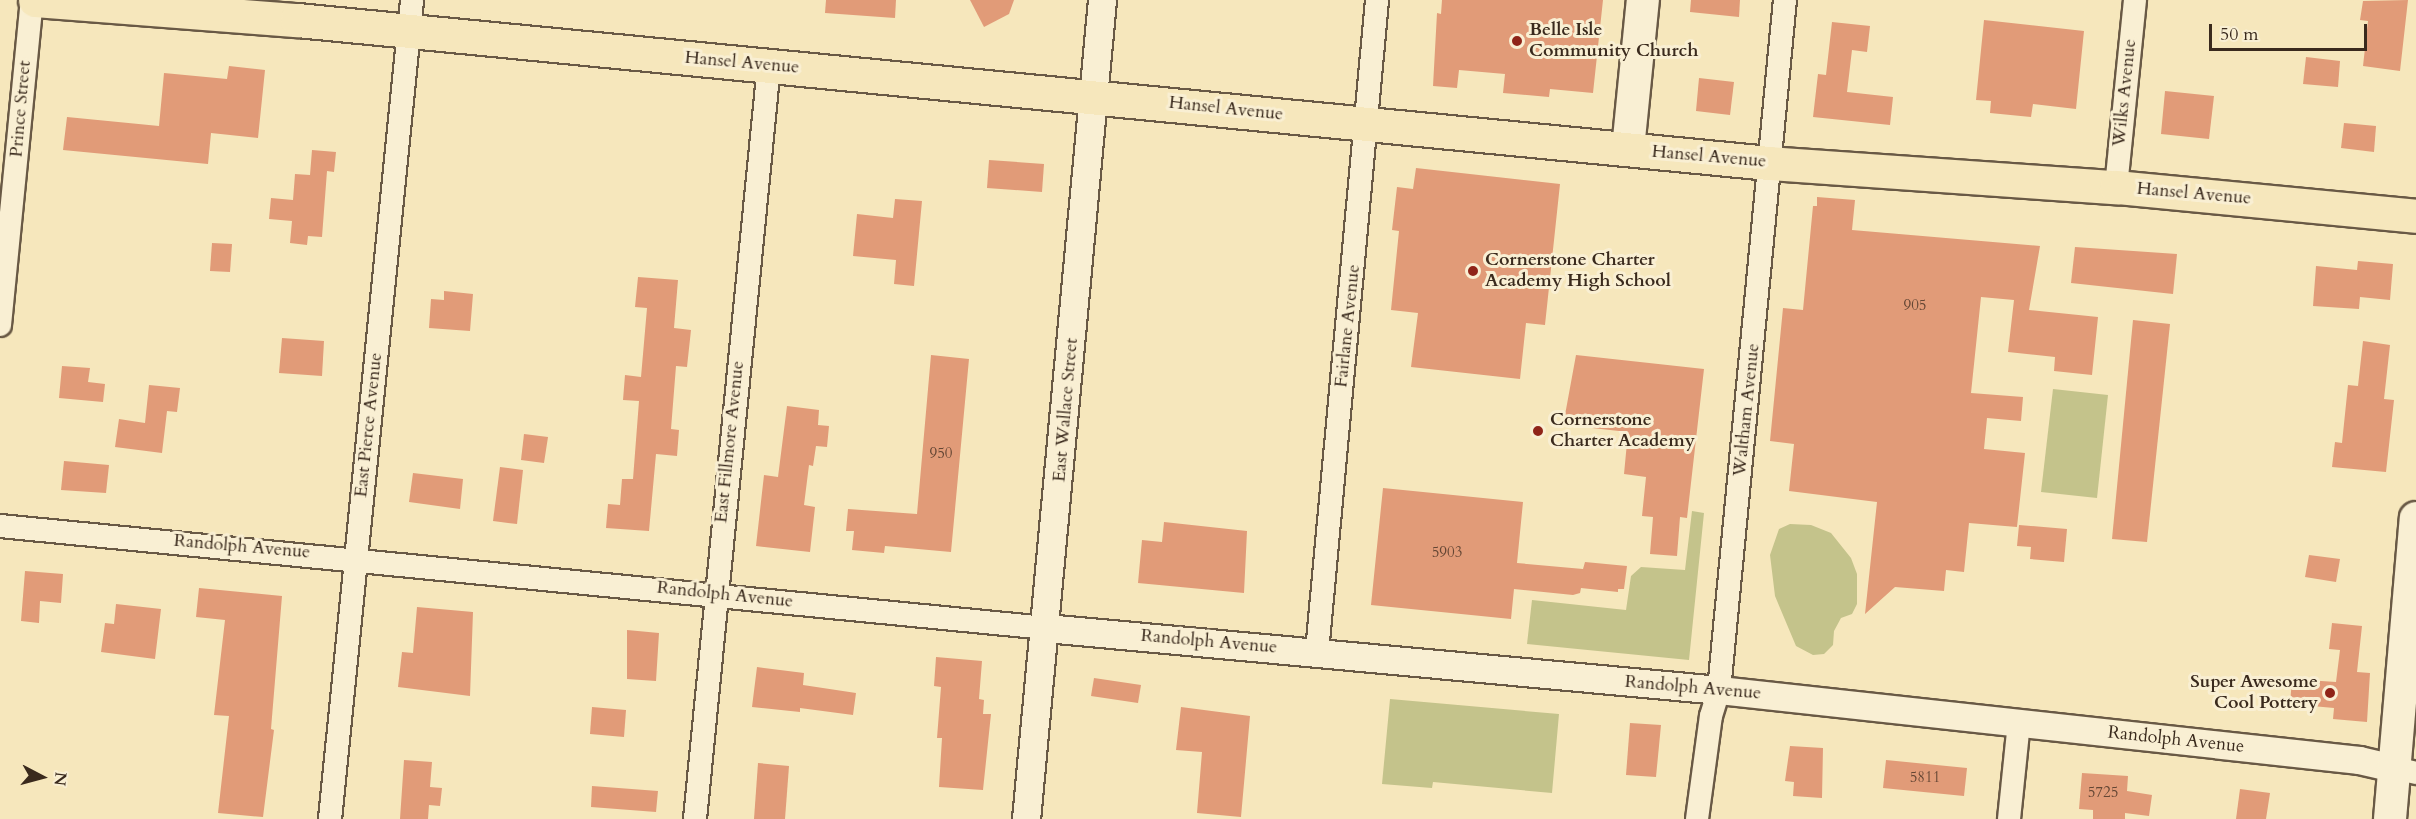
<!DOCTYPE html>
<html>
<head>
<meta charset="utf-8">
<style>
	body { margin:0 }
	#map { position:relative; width:2416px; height:819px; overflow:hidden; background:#f6e7bc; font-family:Cardo,serif }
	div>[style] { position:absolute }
	.green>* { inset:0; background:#c4c38b }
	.building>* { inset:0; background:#e19b78 }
	.roads { filter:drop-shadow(2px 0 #695945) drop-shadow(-2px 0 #695945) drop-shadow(0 2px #695945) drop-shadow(0 -2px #695945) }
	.minor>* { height:22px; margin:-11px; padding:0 11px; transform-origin:11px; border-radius:11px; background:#f9efd3 }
	.tertiary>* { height:27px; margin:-13.5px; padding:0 13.5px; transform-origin:13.5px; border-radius:13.5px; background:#f9efd3 }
	.secondary>* { height:32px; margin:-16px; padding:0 16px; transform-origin:16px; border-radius:16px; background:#f9efd3 }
	.primary>* { height:33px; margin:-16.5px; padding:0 16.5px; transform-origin:16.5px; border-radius:16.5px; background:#f6e7bc }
	.dots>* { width:16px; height:16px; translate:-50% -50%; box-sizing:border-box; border:3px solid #f9efd3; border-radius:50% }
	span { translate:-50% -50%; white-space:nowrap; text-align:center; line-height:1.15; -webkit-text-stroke:6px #f9efd3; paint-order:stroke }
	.number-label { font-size:15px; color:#644634 }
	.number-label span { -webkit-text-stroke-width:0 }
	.poi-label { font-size:18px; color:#3a2a1d; font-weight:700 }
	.left { translate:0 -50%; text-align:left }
	.right { translate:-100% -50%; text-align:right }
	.street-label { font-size:18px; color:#3a2a1d }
	.north { position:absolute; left:12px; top:747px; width:60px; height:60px; -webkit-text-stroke:4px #f9efd3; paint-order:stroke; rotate:96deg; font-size:16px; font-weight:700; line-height:24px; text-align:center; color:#3a2a1d }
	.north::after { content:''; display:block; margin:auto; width:21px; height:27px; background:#3a2a1d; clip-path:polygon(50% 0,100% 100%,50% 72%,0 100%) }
	.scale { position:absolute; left:2209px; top:24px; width:158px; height:27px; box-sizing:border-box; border:3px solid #3a2a1d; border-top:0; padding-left:8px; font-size:18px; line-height:21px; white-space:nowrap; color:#3a2a1d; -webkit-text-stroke:4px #f9efd3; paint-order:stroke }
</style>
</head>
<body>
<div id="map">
	<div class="green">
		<i style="clip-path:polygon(2053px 389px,2108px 395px,2097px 498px,2041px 492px)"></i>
		<i style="clip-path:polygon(1692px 511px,1704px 513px,1689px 660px,1527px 644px,1532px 600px,1626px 610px,1631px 576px,1641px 567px,1685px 570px)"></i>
		<i style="clip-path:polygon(1790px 524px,1811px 525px,1831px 533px,1851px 558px,1857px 574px,1857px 604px,1852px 614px,1841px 618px,1834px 631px,1833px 645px,1824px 654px,1813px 655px,1796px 646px,1775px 596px,1770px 555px,1779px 529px)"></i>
		<i style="clip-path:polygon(1390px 699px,1559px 714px,1552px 793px,1433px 782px,1432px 788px,1382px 784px)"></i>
	</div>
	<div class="building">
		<i style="clip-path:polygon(826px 0,896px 0,895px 18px,825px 13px)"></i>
		<i style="clip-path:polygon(970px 0,1014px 0,1009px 14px,984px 27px)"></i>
		<i style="clip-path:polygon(1442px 0,1603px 0,1593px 93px,1550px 89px,1549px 97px,1503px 93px,1505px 74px,1459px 70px,1457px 88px,1433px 86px,1437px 13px,1441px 14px)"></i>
		<i style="clip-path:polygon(1691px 0,1740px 0,1739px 17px,1690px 12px)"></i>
		<i style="clip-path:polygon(2408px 0,2400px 71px,2363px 66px,2368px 21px,2360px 20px,2363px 1px)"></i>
		<i style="clip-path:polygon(1984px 20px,2084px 31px,2076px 109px,2033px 104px,2031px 117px,1990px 113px,1991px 101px,1976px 100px)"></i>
		<i style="clip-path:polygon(1832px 22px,1870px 26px,1867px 52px,1852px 50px,1847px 92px,1893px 97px,1890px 125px,1813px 117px,1818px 74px,1826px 75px)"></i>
		<i style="clip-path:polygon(2306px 57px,2340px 61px,2338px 87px,2303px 84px)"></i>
		<i style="clip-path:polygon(229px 66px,265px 70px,258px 138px,211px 133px,208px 164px,63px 150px,67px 117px,159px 126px,164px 73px,227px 79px)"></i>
		<i style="clip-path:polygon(1699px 78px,1734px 82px,1730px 115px,1696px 111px)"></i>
		<i style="clip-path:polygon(2165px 91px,2214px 96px,2209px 139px,2161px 134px)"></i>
		<i style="clip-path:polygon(2344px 123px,2376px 126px,2374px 152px,2341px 148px)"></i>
		<i style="clip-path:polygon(312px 150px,336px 152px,334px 172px,327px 171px,322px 237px,308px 236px,307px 245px,290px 243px,292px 221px,269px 219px,271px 198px,293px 200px,295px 174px,310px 175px)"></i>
		<i style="clip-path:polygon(989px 160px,1044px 164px,1042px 192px,987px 188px)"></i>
		<i style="clip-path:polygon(1416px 168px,1560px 184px,1545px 325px,1526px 323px,1520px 379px,1411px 367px,1418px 313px,1391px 310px,1399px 231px,1392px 230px,1397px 187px,1413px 189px)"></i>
		<i style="clip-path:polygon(1817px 197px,1855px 200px,1852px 230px,2040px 246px,2029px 310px,2098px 317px,2092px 375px,2054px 371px,2055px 357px,2008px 352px,2014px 300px,1981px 297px,1971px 393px,2023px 397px,2021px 421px,1987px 418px,1984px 449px,2025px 453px,2017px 527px,1969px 523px,1964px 572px,1946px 570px,1944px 591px,1895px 587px,1865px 614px,1877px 502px,1789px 491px,1794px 444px,1770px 441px,1783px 308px,1803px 310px,1813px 206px,1817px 206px)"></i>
		<i style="clip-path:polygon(895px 199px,922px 201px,914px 286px,894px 284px,896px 260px,853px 256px,857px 214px,893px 218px)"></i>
		<i style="clip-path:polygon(212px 243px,232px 244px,230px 272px,210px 271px)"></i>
		<i style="clip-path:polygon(2075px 247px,2177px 254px,2173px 294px,2071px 283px)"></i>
		<i style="clip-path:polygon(2358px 261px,2393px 264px,2390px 300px,2360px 297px,2359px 309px,2313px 306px,2316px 266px,2357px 270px)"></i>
		<i style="clip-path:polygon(638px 277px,678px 280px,674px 328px,691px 330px,687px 367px,676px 366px,671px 429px,679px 430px,677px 456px,656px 454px,649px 531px,606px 528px,608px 504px,620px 505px,622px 479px,633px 479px,639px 401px,623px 400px,625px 375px,641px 377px,647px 308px,635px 307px)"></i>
		<i style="clip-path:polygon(444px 291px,473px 294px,470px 331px,429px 328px,431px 299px,444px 300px)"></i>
		<i style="clip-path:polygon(2133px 320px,2170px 324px,2147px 542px,2112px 539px)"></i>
		<i style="clip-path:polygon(282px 338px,324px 341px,322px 376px,279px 373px)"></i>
		<i style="clip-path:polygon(2363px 341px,2390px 345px,2384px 399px,2394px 400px,2386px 472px,2332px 467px,2335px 442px,2342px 443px,2348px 385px,2358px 386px)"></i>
		<i style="clip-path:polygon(931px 355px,969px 359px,951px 552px,885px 546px,884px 553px,852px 550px,854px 531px,846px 531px,848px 509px,917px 514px)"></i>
		<i style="clip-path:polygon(1576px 355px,1704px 369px,1687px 518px,1680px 517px,1677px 556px,1650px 554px,1653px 517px,1642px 516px,1646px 477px,1624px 474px,1628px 432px,1574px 426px,1575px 416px,1565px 415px)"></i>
		<i style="clip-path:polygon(62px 366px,90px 368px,88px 382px,105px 384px,103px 402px,59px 398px)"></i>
		<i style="clip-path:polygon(149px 385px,180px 388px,177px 412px,167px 411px,162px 453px,115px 447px,119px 419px,145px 423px)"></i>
		<i style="clip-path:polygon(787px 406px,819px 410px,818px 425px,829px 426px,827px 447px,816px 446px,813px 466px,809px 465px,804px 505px,815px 507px,810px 552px,756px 546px,764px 475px,778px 477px)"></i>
		<i style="clip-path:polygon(524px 434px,548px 437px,544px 463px,521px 460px)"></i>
		<i style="clip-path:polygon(64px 461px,109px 465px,106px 493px,61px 490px)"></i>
		<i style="clip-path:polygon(500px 467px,523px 470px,517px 524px,493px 521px)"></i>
		<i style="clip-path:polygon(413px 473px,463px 479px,460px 509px,409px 502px)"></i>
		<i style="clip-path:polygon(1383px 488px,1523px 502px,1517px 563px,1583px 569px,1585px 562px,1627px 566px,1624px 589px,1618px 589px,1618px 592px,1581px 588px,1580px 593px,1573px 595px,1514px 589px,1511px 619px,1371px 605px)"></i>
		<i style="clip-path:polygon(1164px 522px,1247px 531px,1244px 593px,1138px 583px,1142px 540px,1162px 542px)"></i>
		<i style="clip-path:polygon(2019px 525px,2067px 529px,2064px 562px,2030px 559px,2031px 547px,2017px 546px)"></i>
		<i style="clip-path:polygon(2309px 555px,2340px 559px,2336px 582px,2305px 577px)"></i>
		<i style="clip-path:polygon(25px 571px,63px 574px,61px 603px,40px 601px,39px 623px,21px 621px)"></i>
		<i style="clip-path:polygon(199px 588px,282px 596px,271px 729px,274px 730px,263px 817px,218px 813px,229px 716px,214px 715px,225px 620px,196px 617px)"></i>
		<i style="clip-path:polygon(116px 604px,161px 609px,155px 659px,101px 652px,105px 623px,114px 624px)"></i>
		<i style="clip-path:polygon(417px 607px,473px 612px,470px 696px,398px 687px,402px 652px,413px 653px)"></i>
		<i style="clip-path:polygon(2332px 623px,2362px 626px,2357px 672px,2370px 673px,2367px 722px,2333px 719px,2334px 708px,2290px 704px,2292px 679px,2336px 682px,2340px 650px,2329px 649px)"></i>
		<i style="clip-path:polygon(627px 630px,659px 633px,656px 681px,627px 679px)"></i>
		<i style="clip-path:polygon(936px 657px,982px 661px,979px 699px,984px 700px,983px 714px,991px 714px,983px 790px,939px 787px,942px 738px,937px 738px,941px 687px,934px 686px)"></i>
		<i style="clip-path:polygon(757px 667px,804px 673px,803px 685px,856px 693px,853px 715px,800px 708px,800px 712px,752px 707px)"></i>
		<i style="clip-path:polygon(1094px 678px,1141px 685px,1138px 703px,1091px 696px)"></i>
		<i style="clip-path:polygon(592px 707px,626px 710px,624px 737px,590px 734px)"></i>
		<i style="clip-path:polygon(1181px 707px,1250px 716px,1241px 817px,1197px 813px,1202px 752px,1176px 750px)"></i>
		<i style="clip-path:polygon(1630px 723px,1661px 725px,1656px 777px,1626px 775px)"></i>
		<i style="clip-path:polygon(1790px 746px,1823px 748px,1822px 798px,1793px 796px,1794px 782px,1785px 781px)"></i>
		<i style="clip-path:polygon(404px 760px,432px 762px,430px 787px,442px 788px,440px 806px,429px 805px,428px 819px,400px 819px)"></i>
		<i style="clip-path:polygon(1886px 760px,1967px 768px,1964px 796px,1883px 788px)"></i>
		<i style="clip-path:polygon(758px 763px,789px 766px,785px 819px,754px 819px)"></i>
		<i style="clip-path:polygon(2082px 773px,2128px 776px,2127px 791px,2152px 795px,2149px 816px,2125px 813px,2125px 819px,2093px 819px,2093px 810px,2079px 809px)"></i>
		<i style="clip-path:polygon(592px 786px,658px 791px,656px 812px,591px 807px)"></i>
		<i style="clip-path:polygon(2240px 789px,2270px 793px,2266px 819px,2236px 819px)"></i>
	</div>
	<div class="roads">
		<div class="minor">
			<i style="left:2116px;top:187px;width:188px;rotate:-84.2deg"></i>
			<i style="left:0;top:325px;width:327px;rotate:-84.4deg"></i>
			<i style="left:0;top:526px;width:1051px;rotate:5.57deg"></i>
			<i style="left:1317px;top:652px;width:655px;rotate:-84.74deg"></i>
			<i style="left:2395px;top:768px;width:22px;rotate:13deg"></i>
			<i style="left:330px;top:819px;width:823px;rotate:-84.28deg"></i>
			<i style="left:695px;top:819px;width:757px;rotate:-84.39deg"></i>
			<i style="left:1697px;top:819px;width:104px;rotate:-82.3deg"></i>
			<i style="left:1711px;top:716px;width:27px;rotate:-73deg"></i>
			<i style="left:1719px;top:690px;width:693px;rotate:-84.54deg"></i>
			<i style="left:2009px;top:819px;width:97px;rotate:-84.1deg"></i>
		</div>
		<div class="tertiary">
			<i style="left:1046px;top:628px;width:676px;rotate:5.26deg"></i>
			<i style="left:1719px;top:690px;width:644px;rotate:6.24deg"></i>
			<i style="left:2359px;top:760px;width:37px;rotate:13deg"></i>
			<i style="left:1026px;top:819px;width:823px;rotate:-84.7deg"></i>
		</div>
		<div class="secondary">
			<i style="left:1628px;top:149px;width:150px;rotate:-84.3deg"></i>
			<i style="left:2390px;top:819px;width:302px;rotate:-85.1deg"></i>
		</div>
		<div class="primary">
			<i style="left:35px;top:0;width:263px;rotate:4.4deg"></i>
			<i style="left:297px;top:20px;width:1479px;rotate:5.55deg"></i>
			<i style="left:1769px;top:163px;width:348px;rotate:4deg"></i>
			<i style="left:2116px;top:187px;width:301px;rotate:5.5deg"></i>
		</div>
	</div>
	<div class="dots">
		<i style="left:1517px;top:41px;background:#8f2418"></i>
		<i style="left:1473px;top:271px;background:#8f2418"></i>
		<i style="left:1538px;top:431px;background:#8f2418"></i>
		<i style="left:2330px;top:693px;background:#8f2418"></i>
	</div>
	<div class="number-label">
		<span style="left:1915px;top:306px">905</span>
		<span style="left:941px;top:454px">950</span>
		<span style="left:1447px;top:553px">5903</span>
		<span style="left:1925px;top:778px">5811</span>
		<span style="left:2103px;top:793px">5725</span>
	</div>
	<div class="poi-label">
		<span class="left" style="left:1529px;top:41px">Belle Isle<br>Community Church</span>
		<span class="left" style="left:1485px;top:271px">Cornerstone Charter<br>Academy High School</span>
		<span class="left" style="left:1550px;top:431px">Cornerstone<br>Charter Academy</span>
		<span class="right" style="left:2318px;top:693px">Super Awesome<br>Cool Pottery</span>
	</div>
	<div class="street-label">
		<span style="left:742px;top:63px;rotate:5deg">Hansel Avenue</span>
		<span style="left:2125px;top:93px;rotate:-84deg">Wilks Avenue</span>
		<span style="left:21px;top:109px;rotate:-85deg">Prince Street</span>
		<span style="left:1226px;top:109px;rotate:6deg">Hansel Avenue</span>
		<span style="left:1709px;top:157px;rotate:5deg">Hansel Avenue</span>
		<span style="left:2194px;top:194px;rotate:5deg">Hansel Avenue</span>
		<span style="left:1348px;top:326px;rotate:-84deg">Fairlane Avenue</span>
		<span style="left:1066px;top:410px;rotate:-85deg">East Wallace Street</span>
		<span style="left:1747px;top:410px;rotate:-84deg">Waltham Avenue</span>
		<span style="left:369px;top:425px;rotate:-84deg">East Pierce Avenue</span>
		<span style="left:730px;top:442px;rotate:-84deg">East Fillmore Avenue</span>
		<span style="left:242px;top:547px;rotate:5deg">Randolph Avenue</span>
		<span style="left:725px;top:595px;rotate:6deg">Randolph Avenue</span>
		<span style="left:1209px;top:642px;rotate:5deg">Randolph Avenue</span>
		<span style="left:1693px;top:688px;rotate:5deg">Randolph Avenue</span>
		<span style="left:2176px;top:740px;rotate:6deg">Randolph Avenue</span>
	</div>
	<div class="north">N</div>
	<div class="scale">50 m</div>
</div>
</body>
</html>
